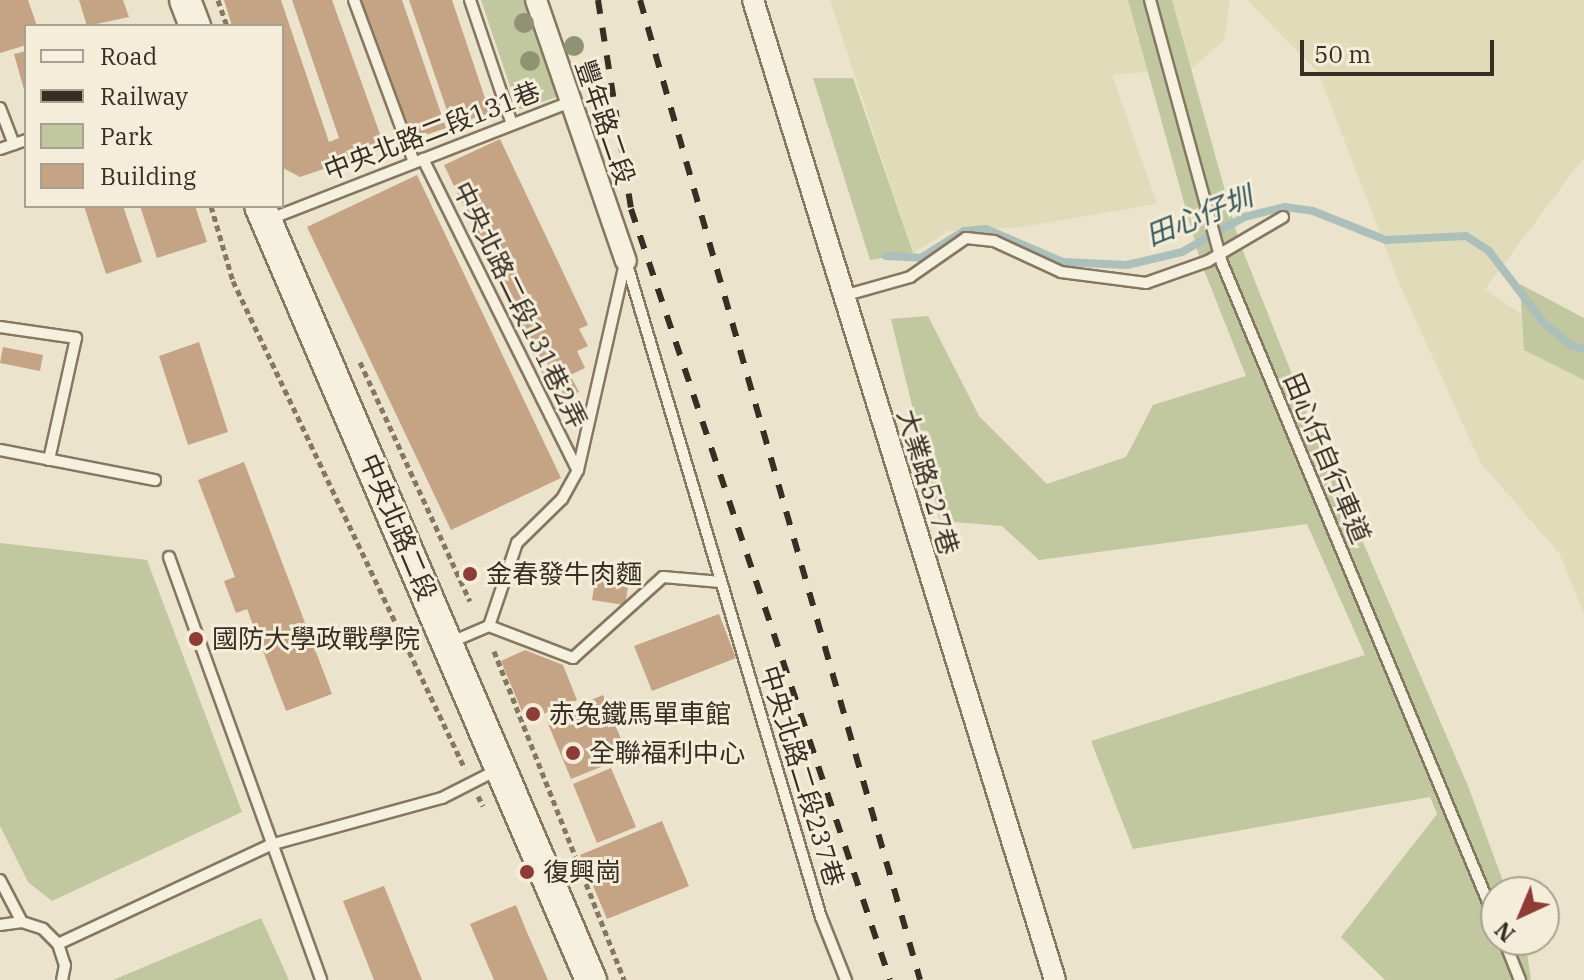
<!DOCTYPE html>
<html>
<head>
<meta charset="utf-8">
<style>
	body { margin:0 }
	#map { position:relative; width:1584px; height:980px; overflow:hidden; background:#ebe3cb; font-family:"IBM Plex Serif","Noto Sans TC",serif }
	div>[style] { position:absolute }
	.farmland>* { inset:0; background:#e0dcb9 }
	.green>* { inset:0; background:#c1c8a0 }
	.stream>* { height:8px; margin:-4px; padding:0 4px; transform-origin:4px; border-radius:4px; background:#abc0bb }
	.building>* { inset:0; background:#c5a485 }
	.path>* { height:5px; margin-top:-2.5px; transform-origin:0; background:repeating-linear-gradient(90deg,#867761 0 6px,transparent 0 10px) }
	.roads { filter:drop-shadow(2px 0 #867761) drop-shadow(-2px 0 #867761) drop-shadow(0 2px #867761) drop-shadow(0 -2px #867761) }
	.lane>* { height:10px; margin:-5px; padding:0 5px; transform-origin:5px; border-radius:5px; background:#f6f0de }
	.street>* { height:20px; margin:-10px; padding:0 10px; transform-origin:10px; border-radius:10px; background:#f6f0de }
	.secondary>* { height:30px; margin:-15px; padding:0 15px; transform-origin:15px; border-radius:15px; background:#f6f0de }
	.rail>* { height:6px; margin-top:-3px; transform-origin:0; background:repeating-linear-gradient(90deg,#382e23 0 14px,transparent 0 28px) }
	.trees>* { width:20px; height:20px; margin:-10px; border-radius:50%; background:#909373 }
	.dots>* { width:22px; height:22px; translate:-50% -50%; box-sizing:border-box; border:4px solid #f3edda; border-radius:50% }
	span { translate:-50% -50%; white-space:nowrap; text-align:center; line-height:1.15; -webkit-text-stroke:6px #f3edda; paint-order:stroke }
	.street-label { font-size:26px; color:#382e23 }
	.poi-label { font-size:26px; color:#382e23 }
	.left { translate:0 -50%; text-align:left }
	.water-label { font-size:28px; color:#345656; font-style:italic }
	.legend { position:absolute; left:24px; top:24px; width:260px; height:184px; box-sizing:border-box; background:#f3edda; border:2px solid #a8a191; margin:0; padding:10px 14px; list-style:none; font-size:24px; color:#382e23 }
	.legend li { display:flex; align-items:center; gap:16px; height:40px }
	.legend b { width:40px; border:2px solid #a8a191 }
	.north { position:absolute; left:1480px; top:876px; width:80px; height:80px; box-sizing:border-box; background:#f3edda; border:2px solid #a8a191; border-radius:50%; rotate:224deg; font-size:22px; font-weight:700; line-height:32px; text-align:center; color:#382e23 }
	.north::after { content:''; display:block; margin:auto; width:28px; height:36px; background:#8f3c37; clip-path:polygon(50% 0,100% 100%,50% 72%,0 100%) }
	.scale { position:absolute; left:1300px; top:40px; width:194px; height:36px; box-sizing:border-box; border:4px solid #382e23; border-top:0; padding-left:10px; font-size:24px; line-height:28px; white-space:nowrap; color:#382e23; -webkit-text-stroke:6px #f3edda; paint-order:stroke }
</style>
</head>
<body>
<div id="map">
	<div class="farmland">
		<i style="clip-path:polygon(830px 0,1230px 0,1224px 40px,1192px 68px,1112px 75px,1157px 204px,1022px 227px,948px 231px,913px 253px)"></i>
		<i style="clip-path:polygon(1247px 0,1584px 0,1584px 157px,1485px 289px,1584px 357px,1584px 614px,1559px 553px,1480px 462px,1400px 285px,1318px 72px)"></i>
	</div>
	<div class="green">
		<i style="clip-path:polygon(481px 0,527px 0,560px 96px,518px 110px)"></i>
		<i style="clip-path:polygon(1128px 0,1172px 0,1239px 241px,1309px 417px,1468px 786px,1507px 892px,1496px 892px,1496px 940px,1525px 940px,1531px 980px,1385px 980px,1341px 937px,1437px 814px,1430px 797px,1133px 849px,1091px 741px,1365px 655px,1307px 524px,1039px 560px,1002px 526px,940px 521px,891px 319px,928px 316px,979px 416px,1047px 484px,1126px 457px,1153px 405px,1246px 376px,1200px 260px)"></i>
		<i style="clip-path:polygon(813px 78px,853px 78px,913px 253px,870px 260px)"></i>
		<i style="clip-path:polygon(1520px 284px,1584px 318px,1584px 380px,1524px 350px)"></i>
		<i style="clip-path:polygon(0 543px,147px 560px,242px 812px,52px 901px,28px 882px,0 826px)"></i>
		<i style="clip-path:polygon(261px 918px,289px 980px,113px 980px)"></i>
	</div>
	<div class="stream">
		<i style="left:886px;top:256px;width:35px;rotate:3deg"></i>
		<i style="left:921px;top:258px;width:51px;rotate:-32.1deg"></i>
		<i style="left:964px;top:231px;width:22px;rotate:-5deg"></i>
		<i style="left:986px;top:229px;width:84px;rotate:23.2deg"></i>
		<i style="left:1063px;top:262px;width:64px;rotate:2.7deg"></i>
		<i style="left:1127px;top:265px;width:57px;rotate:-13.3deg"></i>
		<i style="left:1182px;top:252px;width:71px;rotate:-29.4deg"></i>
		<i style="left:1244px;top:217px;width:42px;rotate:-13.7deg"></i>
		<i style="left:1285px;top:207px;width:28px;rotate:8deg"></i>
		<i style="left:1313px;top:211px;width:79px;rotate:21.7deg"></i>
		<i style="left:1386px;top:240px;width:80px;rotate:-2.9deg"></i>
		<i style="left:1466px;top:236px;width:27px;rotate:33deg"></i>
		<i style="left:1489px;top:251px;width:89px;rotate:52.7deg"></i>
		<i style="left:1543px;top:322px;width:35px;rotate:40deg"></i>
		<i style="left:1570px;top:345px;width:15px;rotate:16deg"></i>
	</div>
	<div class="building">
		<i style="clip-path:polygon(0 0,28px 0,37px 26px,26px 26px,26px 45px,0 53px)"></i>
		<i style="clip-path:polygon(79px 0,123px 0,129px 17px,87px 26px)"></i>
		<i style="clip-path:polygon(224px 0,281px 0,329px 142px,339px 138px,292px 0,332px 0,385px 148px,300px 177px,283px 168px,282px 26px,232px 26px)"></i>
		<i style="clip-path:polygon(359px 0,402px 0,446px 128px,408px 141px)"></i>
		<i style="clip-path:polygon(409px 0,452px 0,490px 113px,452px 125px)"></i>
		<i style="clip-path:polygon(26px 51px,26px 92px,25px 93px,14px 54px)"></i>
		<i style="clip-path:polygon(500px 139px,588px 325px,579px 329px,588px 346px,577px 351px,585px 368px,570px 375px,579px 392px,556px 402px,444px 165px)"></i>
		<i style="clip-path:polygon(417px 175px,561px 478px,451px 530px,307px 227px)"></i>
		<i style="clip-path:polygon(84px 206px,123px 206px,142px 262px,106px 274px)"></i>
		<i style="clip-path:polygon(140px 206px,195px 206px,207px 242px,157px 258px)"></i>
		<i style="clip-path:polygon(199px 342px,228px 432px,188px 445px,159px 356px)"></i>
		<i style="clip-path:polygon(3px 347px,43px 355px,40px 371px,0 363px)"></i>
		<i style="clip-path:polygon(244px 462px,332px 694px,286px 711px,247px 609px,236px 613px,224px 581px,235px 577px,198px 480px)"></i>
		<i style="clip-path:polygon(598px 564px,631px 569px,625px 605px,592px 600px)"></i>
		<i style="clip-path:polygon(719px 614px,736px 658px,652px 691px,634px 646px)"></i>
		<i style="clip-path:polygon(525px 650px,563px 665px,577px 700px,526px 721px,501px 661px)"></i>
		<i style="clip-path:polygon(603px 695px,628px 756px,571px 779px,546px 719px)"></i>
		<i style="clip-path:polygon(611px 768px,636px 827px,597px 843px,573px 784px)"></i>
		<i style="clip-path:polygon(662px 821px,689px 886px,607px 919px,580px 855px)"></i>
		<i style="clip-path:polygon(384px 886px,422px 980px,374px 980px,343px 901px)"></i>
		<i style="clip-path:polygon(516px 905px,526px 930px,548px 980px,494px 980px,470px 924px)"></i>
	</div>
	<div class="path">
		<i style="left:218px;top:0;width:28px;rotate:71deg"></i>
		<i style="left:211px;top:206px;width:78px;rotate:73.7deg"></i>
		<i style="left:233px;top:281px;width:540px;rotate:64.57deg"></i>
		<i style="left:360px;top:362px;width:263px;rotate:65.3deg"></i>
		<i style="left:494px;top:651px;width:354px;rotate:68.4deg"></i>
		<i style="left:478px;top:796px;width:11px;rotate:63deg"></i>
	</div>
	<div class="roads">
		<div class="lane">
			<i style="left:354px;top:0;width:173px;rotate:69.7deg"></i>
			<i style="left:470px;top:0;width:131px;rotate:71.3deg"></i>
			<i style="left:1150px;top:0;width:273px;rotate:74.7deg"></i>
			<i style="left:1222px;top:263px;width:713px;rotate:67.39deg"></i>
			<i style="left:0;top:108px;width:39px;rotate:69deg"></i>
			<i style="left:0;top:149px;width:28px;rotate:-19deg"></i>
			<i style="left:423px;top:159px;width:346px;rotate:63.6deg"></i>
			<i style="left:270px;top:219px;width:322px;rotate:-21.3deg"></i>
			<i style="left:626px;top:261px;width:684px;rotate:73.45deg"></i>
			<i style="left:821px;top:917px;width:68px;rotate:68.4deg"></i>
			<i style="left:843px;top:296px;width:70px;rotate:-15.8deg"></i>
			<i style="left:910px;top:277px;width:68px;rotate:-34.9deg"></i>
			<i style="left:966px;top:238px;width:28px;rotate:6deg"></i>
			<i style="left:994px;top:241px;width:74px;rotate:24.8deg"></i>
			<i style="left:1061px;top:272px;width:86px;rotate:7.4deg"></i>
			<i style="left:1146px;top:283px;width:66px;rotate:-19.5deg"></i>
			<i style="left:1208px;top:261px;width:87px;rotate:-30.4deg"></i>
			<i style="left:0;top:327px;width:77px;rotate:8.2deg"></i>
			<i style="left:76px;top:338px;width:125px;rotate:102.5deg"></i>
			<i style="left:0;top:450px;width:158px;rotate:11deg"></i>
			<i style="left:169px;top:557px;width:449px;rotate:70.2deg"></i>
			<i style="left:489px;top:626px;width:90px;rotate:20.9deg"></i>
			<i style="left:573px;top:658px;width:121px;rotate:-42deg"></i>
			<i style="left:663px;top:577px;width:58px;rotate:4.9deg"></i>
			<i style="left:449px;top:643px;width:43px;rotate:-23deg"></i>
			<i style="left:489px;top:626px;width:88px;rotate:-71.4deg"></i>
			<i style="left:517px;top:543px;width:63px;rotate:-44.4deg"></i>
			<i style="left:562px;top:499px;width:33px;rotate:-61deg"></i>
			<i style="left:578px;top:470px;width:212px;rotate:-77.2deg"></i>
			<i style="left:0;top:880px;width:47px;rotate:62.4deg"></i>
			<i style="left:0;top:925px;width:22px;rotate:-8deg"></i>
			<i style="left:22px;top:922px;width:22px;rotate:18deg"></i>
			<i style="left:43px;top:929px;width:21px;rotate:45deg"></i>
			<i style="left:58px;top:944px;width:22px;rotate:72deg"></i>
			<i style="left:65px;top:965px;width:15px;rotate:101deg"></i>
			<i style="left:1504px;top:940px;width:43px;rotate:68.2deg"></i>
			<i style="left:58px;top:944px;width:234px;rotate:-25deg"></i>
			<i style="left:270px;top:845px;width:178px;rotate:-15.3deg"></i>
			<i style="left:442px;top:798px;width:62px;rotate:-27deg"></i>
		</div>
		<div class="street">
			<i style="left:536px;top:0;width:276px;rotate:71deg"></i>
			<i style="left:753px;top:0;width:1025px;rotate:72.87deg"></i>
		</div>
		<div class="secondary">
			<i style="left:185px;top:0;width:28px;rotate:69deg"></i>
			<i style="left:260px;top:206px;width:842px;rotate:66.85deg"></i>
		</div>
	</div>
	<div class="rail">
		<i style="left:598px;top:0;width:212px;rotate:81deg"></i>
		<i style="left:631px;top:209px;width:813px;rotate:71.43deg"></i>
		<i style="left:640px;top:0;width:1019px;rotate:74.05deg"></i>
	</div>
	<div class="trees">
		<i style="left:524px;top:23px"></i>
		<i style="left:574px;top:46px"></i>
		<i style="left:530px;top:61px"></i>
	</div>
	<div class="dots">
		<i style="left:470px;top:574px;background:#8f3c37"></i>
		<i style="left:196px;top:639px;background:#8f3c37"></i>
		<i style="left:533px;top:714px;background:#8f3c37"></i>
		<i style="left:573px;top:753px;background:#8f3c37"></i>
		<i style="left:527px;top:872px;background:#8f3c37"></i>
	</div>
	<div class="street-label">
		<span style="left:605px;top:122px;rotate:71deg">豐年路二段</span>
		<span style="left:432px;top:131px;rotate:-21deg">中央北路二段131巷</span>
		<span style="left:520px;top:305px;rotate:64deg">中央北路二段131巷2弄</span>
		<span style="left:1327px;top:458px;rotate:67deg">田心仔自行車道</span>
		<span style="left:928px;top:482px;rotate:73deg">大業路527巷</span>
		<span style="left:398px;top:527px;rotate:67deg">中央北路二段</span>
		<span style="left:802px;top:776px;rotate:73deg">中央北路二段237巷</span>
	</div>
	<div class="poi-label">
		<span class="left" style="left:486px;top:574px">金春發牛肉麵</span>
		<span class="left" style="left:212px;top:639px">國防大學政戰學院</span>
		<span class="left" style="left:549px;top:714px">赤兔鐵馬單車館</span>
		<span class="left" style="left:589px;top:753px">全聯福利中心</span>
		<span class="left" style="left:543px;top:872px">復興崗</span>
	</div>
	<div class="water-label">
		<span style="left:1199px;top:216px;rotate:-22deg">田心仔圳</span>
	</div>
	<ul class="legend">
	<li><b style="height:10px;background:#f6f0de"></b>Road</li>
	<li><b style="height:10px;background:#382e23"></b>Railway</li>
	<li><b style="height:22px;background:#c1c8a0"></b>Park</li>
	<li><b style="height:22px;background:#c5a485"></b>Building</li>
	</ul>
	<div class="north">N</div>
	<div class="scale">50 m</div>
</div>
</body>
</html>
